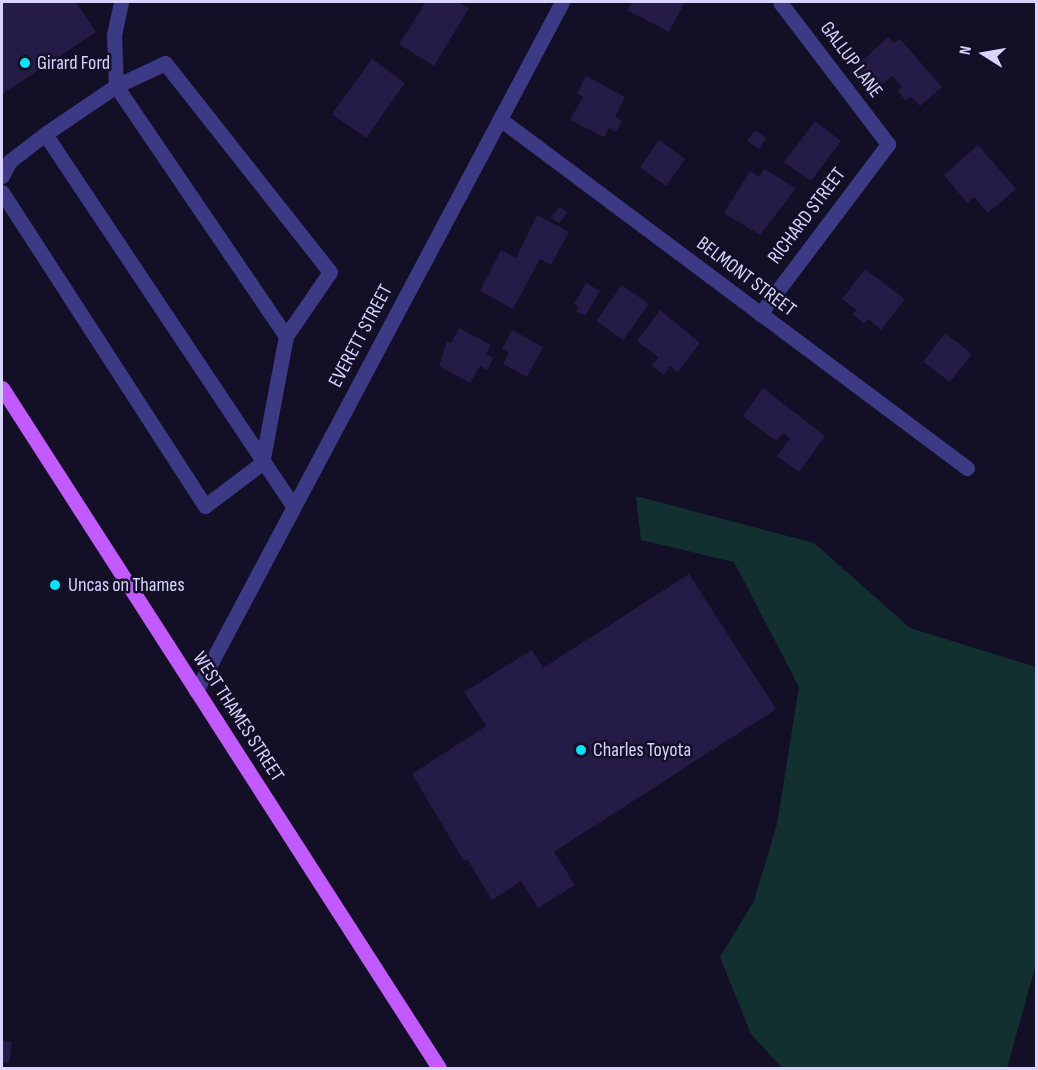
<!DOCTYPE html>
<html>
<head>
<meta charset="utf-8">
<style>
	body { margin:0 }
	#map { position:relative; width:1038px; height:1070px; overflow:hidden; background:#130f26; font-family:"Sofia Sans Condensed",sans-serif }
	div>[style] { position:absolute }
	.green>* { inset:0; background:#12302f }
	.building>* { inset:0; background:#241b47 }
	.minor>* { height:15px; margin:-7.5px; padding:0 7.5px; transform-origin:7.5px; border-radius:7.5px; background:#3d3a85 }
	.major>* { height:15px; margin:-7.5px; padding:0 7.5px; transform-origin:7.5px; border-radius:7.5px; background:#c25bff }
	.dots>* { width:16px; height:16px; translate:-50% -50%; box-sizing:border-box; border:3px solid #130f26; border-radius:50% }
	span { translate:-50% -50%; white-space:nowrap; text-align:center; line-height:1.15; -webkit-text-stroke:5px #130f26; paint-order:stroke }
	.street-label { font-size:20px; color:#d9d4ff }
	.poi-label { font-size:20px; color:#d9d4ff }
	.left { translate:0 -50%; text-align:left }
	.frame { position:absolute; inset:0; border:3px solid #d9d4ff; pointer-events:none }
	.north { position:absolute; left:954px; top:24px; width:60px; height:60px; -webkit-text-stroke:4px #130f26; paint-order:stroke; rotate:281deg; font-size:16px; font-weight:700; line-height:24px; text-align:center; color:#d9d4ff }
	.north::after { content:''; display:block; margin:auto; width:21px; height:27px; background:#d9d4ff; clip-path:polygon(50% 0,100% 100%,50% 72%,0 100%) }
</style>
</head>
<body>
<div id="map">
	<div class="green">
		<i style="clip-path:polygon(636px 496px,814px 543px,910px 628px,1036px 667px,1036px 964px,1007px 1068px,782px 1068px,751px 1034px,720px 957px,754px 901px,777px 824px,799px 687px,734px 562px,641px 540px)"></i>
	</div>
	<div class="building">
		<i style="clip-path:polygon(2px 2px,76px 2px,96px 32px,2px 94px)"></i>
		<i style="clip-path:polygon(426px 2px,458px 2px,469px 8px,434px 66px,399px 44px)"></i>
		<i style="clip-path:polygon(632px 2px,685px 2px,669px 32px,627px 10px)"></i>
		<i style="clip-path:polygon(888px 37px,894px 43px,900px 39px,942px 87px,920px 106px,911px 97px,906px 101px,898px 91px,902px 87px,893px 76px,869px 94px,850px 72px)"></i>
		<i style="clip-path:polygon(372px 59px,405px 83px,366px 138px,332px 114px)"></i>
		<i style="clip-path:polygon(586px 76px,625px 97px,615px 117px,622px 121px,616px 132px,609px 128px,604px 137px,570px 120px,583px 97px,577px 94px)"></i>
		<i style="clip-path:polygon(815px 121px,841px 141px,811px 181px,784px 162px)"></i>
		<i style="clip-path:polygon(755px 130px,766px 138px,759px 149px,747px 141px)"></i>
		<i style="clip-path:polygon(659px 140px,685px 159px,666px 186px,640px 167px)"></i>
		<i style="clip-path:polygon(978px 145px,1016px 189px,988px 213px,974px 197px,967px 203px,944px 175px)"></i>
		<i style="clip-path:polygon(764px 169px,796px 188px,760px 235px,724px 213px,750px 171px,759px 177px)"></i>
		<i style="clip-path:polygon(559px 207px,568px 212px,559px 223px,551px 218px)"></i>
		<i style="clip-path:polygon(537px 215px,569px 232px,551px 265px,540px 259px,513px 309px,480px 291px,501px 250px,516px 258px)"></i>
		<i style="clip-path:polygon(865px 269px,905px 299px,881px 330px,868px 319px,864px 324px,852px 314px,856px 310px,842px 299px)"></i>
		<i style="clip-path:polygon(586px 283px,600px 291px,585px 316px,576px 311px,578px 307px,574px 304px)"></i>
		<i style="clip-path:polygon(622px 285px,649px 304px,623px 340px,596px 321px)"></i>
		<i style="clip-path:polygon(660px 310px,700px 343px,678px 372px,670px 366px,664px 375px,652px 366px,658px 357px,637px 341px)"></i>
		<i style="clip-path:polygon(459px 328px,491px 345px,486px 354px,493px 358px,487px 370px,480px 366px,470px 383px,439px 366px,447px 341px,451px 343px)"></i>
		<i style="clip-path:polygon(512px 330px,543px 347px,527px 377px,503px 364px,509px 353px,502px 349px)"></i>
		<i style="clip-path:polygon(945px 333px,972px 354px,950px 382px,923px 362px)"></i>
		<i style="clip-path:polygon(763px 388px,825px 436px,799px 472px,777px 456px,790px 438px,783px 433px,776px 441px,743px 416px)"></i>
		<i style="clip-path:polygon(689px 574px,776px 709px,554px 852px,575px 885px,538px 908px,521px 881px,492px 900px,467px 859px,464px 861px,412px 774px,486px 726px,464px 692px,532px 650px,543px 668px)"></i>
		<i style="clip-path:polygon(2px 1041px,12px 1042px,9px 1063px,2px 1062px)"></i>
	</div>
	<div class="minor">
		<i style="left:121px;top:2px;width:34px;rotate:102deg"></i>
		<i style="left:114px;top:35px;width:51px;rotate:87.8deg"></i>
		<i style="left:116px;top:86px;width:54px;rotate:-25.1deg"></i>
		<i style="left:165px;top:63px;width:266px;rotate:51.7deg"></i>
		<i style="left:330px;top:272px;width:78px;rotate:124.5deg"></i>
		<i style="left:500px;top:119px;width:583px;rotate:36.77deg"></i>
		<i style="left:45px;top:134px;width:448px;rotate:56.3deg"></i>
		<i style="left:2px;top:176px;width:17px;rotate:-62deg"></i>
		<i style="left:10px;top:161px;width:44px;rotate:-37.6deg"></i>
		<i style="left:45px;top:134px;width:86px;rotate:-34.1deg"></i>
		<i style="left:116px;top:86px;width:302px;rotate:55.8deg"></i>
		<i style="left:286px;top:336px;width:129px;rotate:100.7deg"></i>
		<i style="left:262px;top:463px;width:71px;rotate:143deg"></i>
		<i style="left:205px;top:506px;width:374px;rotate:-122.9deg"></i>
		<i style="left:760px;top:314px;width:213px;rotate:-53deg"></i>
		<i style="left:888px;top:144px;width:178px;rotate:-127.3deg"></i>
		<i style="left:196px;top:691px;width:780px;rotate:-62.02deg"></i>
	</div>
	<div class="major">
		<i style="left:2px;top:388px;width:808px;rotate:57.27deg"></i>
	</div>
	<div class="dots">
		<i style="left:25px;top:63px;background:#00e5ff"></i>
		<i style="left:55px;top:585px;background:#00e5ff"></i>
		<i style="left:581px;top:750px;background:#00e5ff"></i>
	</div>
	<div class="street-label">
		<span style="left:851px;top:60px;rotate:53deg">GALLUP LANE</span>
		<span style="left:807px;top:216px;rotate:-53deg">RICHARD STREET</span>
		<span style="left:746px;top:277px;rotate:37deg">BELMONT STREET</span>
		<span style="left:361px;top:336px;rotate:-62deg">EVERETT STREET</span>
		<span style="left:238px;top:717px;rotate:57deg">WEST THAMES STREET</span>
	</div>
	<div class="poi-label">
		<span class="left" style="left:37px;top:63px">Girard Ford</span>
		<span class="left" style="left:68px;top:585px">Uncas on Thames</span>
		<span class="left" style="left:593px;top:750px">Charles Toyota</span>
	</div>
	<div class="frame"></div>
	<div class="north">N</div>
</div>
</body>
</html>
